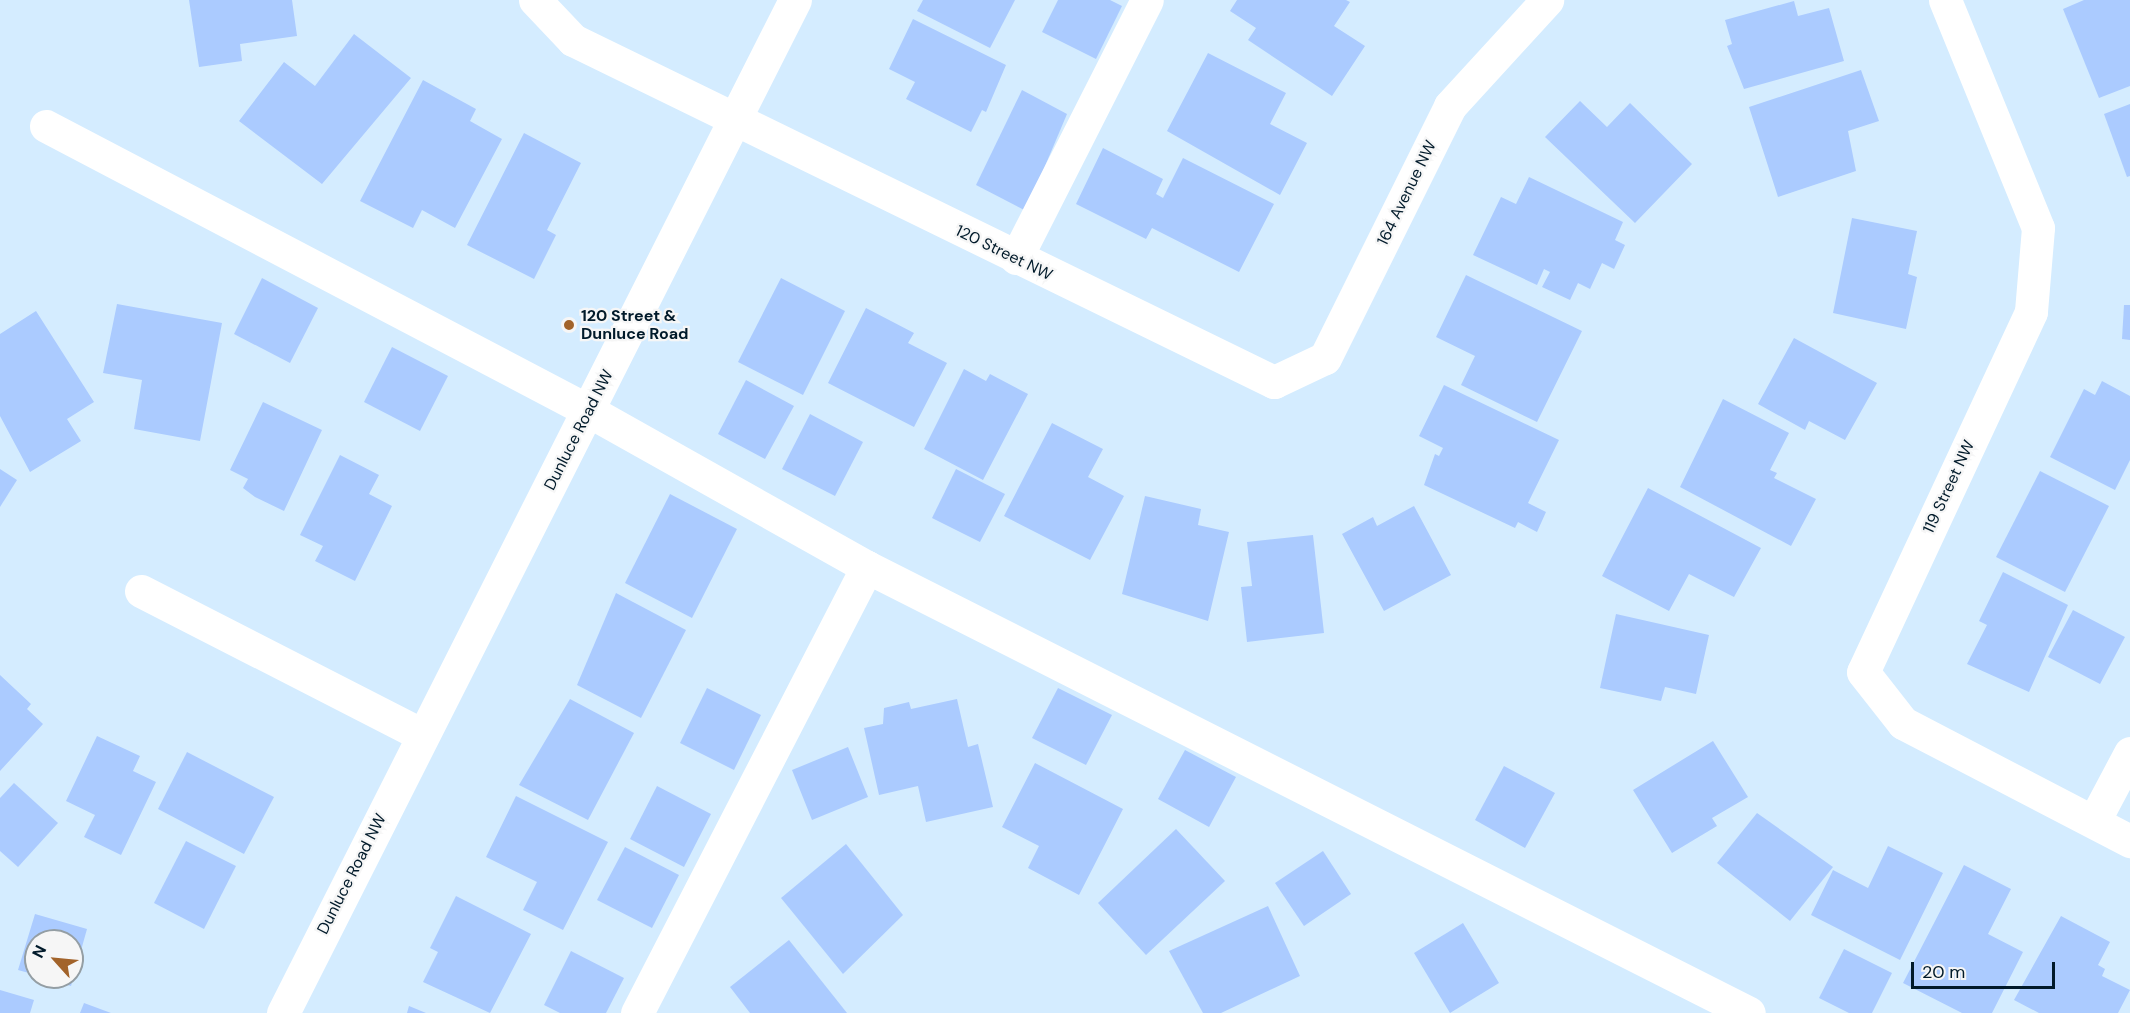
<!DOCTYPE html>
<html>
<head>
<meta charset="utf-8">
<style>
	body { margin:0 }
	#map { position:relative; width:2130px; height:1013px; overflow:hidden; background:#d4ecff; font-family:"DM Sans",sans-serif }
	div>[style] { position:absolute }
	.building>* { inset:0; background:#abcbff }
	.minor>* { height:33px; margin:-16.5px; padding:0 16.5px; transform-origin:16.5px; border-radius:16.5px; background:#fff }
	.dots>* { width:16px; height:16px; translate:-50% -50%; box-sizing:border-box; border:3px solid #f6f6f6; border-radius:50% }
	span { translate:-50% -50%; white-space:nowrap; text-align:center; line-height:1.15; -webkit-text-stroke:4.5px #f6f6f6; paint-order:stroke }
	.street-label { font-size:16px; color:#011a2a }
	.poi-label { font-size:16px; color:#011a2a; font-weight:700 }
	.left { translate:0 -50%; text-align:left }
	.north { position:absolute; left:24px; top:929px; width:60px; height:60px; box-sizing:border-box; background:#f6f6f6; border:2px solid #949ea4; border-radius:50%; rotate:297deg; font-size:16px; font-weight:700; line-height:24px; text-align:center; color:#011a2a }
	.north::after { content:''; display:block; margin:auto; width:21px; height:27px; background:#a2632a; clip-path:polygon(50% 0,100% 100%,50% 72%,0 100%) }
	.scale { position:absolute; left:1911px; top:962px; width:144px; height:27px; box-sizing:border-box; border:3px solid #011a2a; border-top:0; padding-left:8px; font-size:18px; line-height:21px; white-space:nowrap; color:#011a2a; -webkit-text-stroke:4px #f6f6f6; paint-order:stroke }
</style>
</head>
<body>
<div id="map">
	<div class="building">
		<i style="clip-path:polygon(189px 0,292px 0,297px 36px,240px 44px,242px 61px,199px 67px)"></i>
		<i style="clip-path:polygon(923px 0,1015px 0,990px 48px,917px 11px)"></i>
		<i style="clip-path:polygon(1058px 0,1110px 0,1122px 6px,1096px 59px,1042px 32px)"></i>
		<i style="clip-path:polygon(1237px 0,1346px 0,1350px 2px,1334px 26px,1365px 46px,1332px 96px,1248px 40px,1256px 28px,1230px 11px)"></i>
		<i style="clip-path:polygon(2084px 0,2130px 0,2130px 86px,2099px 98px,2063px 9px)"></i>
		<i style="clip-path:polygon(1794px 1px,1798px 16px,1829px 8px,1844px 61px,1744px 89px,1727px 46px,1732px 44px,1725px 20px)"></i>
		<i style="clip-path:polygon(913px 19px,1006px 65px,986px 112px,982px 110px,971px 132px,906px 99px,915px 82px,889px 69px)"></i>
		<i style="clip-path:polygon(354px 34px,411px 78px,322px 184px,239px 121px,284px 62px,315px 86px)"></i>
		<i style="clip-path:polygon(1208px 53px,1286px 93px,1270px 124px,1307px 143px,1280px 195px,1167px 131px)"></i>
		<i style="clip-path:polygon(1861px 70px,1879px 121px,1848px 131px,1856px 171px,1778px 197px,1749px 107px)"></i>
		<i style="clip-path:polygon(423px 80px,476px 109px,470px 121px,502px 139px,455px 228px,422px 210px,413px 228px,360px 201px)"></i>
		<i style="clip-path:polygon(1022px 90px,1067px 114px,1026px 211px,976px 185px)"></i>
		<i style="clip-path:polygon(1580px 101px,1607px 127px,1630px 103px,1692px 164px,1635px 223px,1545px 137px)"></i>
		<i style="clip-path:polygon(2130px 104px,2130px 176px,2127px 177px,2104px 114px)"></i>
		<i style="clip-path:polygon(524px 133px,581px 163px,547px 230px,556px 235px,534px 279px,467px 245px)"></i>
		<i style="clip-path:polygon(1103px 148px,1163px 179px,1156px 194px,1163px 198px,1183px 158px,1274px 204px,1239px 272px,1152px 228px,1146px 239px,1076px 204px)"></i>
		<i style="clip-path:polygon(1529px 177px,1623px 222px,1615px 240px,1625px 245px,1614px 269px,1602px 263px,1590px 289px,1578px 283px,1570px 300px,1542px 287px,1550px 272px,1544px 269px,1537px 285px,1473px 255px,1501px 197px,1516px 204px)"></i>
		<i style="clip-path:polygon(1852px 218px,1917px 231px,1908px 274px,1917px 277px,1906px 329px,1833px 313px)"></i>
		<i style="clip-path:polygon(1466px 275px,1582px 331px,1537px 422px,1461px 385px,1475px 356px,1436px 337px)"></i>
		<i style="clip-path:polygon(262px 278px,318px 308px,290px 363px,234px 334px)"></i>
		<i style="clip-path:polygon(781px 278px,845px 311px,803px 395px,738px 362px)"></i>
		<i style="clip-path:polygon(117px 304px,222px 323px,200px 441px,134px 429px,142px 380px,103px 373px)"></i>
		<i style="clip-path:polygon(2124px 305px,2130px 305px,2130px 340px,2122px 339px)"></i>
		<i style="clip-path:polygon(866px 308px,914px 333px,908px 343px,947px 363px,914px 427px,828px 383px)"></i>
		<i style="clip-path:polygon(36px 311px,94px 402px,67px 419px,81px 441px,30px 472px,0 416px,0 334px)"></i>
		<i style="clip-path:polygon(1794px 338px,1877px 383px,1845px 440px,1809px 421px,1805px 430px,1758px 404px)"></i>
		<i style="clip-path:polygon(392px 347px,448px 376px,420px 431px,364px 402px)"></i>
		<i style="clip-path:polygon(964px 369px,986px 381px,990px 374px,1028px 394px,983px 480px,924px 449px)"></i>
		<i style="clip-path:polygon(746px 380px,794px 406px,765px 459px,718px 434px)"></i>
		<i style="clip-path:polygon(2102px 381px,2130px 396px,2130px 460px,2115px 490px,2050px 457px,2084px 389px,2095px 395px)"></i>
		<i style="clip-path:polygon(1444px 385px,1559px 440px,1528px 503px,1546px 512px,1537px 532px,1518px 522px,1515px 528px,1424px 485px,1435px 454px,1439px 456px,1443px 448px,1419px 436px)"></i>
		<i style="clip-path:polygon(1723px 399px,1789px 433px,1770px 470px,1777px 473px,1774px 478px,1816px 499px,1791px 546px,1680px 487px)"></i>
		<i style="clip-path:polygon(263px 402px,322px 430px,284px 511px,255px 497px,243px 488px,248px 479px,230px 470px)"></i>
		<i style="clip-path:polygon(810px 414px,863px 442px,835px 496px,782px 469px)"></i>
		<i style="clip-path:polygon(1052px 423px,1103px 449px,1088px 477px,1124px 496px,1090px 560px,1004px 516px)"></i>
		<i style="clip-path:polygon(340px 455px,379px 475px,369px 494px,392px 506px,355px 581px,315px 561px,323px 546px,300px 535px)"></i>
		<i style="clip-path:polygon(0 469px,17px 480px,0 507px)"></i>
		<i style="clip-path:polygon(956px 469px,1005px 494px,980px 542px,932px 518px)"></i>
		<i style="clip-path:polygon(2040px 471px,2109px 506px,2065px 592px,1996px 557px)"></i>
		<i style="clip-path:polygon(1648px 488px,1761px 548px,1734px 597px,1689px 574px,1669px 611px,1602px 576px)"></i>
		<i style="clip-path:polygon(670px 494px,737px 529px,692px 618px,625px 583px)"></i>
		<i style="clip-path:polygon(1145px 496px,1201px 509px,1198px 525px,1229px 532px,1208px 621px,1122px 594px)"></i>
		<i style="clip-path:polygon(1414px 506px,1451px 575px,1384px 611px,1342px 534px,1373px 517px,1377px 526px)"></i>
		<i style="clip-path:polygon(1313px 535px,1324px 633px,1247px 642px,1241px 587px,1252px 586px,1247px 542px)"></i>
		<i style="clip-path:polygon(2003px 572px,2068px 605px,2029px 692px,1967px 664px,1987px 625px,1979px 621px)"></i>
		<i style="clip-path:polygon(616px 593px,686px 630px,641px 718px,577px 685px)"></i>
		<i style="clip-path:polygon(2073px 610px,2125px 637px,2100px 684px,2048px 657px)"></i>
		<i style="clip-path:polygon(1616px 614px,1709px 635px,1696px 694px,1665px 687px,1661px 701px,1600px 688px)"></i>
		<i style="clip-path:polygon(0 675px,31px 704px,27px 709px,43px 724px,0 771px)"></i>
		<i style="clip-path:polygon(707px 688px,761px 715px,734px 770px,680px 743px)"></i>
		<i style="clip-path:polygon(1058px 688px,1112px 715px,1086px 765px,1032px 738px)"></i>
		<i style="clip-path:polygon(570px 699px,634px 733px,588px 820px,519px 785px)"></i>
		<i style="clip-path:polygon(957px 699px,968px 747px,978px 744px,993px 807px,926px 822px,918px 786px,879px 795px,864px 728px,883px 724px,884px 708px,909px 702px,911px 709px)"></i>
		<i style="clip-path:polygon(97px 736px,140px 756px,133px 771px,156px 782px,121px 855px,84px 837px,95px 815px,66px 801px)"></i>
		<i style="clip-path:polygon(1713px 741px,1748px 797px,1712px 818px,1717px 826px,1672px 853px,1633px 790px)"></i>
		<i style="clip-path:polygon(848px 747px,868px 797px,812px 820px,792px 770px)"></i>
		<i style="clip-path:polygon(1185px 750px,1236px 777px,1209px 827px,1158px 799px)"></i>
		<i style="clip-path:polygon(187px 752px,274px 797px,244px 854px,158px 809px)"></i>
		<i style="clip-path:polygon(1035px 763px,1123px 809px,1079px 895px,1028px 868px,1039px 846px,1002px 827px)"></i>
		<i style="clip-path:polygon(1504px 766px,1555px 793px,1525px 848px,1475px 820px)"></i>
		<i style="clip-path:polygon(14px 783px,58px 823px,18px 867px,0 851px,0 798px)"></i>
		<i style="clip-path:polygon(657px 786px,711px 814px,684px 867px,630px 839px)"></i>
		<i style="clip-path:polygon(516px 796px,608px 842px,563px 930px,523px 910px,537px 882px,486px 857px)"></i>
		<i style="clip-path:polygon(1757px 813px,1833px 867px,1790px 921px,1717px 863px)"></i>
		<i style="clip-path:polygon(1176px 829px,1225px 881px,1146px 955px,1098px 903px)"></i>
		<i style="clip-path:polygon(186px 841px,236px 866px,204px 929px,154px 903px)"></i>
		<i style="clip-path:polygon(846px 844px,903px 915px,843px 974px,781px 898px)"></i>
		<i style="clip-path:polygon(1888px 846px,1943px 873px,1900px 960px,1811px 915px,1833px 870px,1868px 888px)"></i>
		<i style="clip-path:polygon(625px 847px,679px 875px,652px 928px,597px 900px)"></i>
		<i style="clip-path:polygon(1323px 851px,1351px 894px,1304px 926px,1275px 883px)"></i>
		<i style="clip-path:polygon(1964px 865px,2011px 889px,1988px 934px,2023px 952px,1992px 1013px,1962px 1013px,1903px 983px)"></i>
		<i style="clip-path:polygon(456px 896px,531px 934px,490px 1013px,423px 982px,438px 952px,430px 948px)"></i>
		<i style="clip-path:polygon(1268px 906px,1300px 976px,1221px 1013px,1203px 1013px,1169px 951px)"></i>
		<i style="clip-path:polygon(35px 914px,87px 929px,71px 986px,43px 978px,72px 977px,72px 941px,36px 941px,36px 975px,18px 970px)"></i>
		<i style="clip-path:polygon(2061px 916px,2110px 942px,2098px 965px,2105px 969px,2102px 976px,2130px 990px,2118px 1013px,2039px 1013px,2014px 1000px)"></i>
		<i style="clip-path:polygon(1463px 923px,1499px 983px,1450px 1013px,1414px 953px)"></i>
		<i style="clip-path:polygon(789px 940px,847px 1013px,750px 1013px,730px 987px)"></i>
		<i style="clip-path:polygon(1844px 949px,1892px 973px,1872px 1013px,1849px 1013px,1819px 998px)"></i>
		<i style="clip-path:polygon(571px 951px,624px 978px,606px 1013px,560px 1013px,544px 1005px)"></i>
		<i style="clip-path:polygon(0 990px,34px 1000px,30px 1013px,0 1013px)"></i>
		<i style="clip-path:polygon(84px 1003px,111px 1013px,80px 1013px)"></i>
		<i style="clip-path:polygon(409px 1006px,426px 1013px,407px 1013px)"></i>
	</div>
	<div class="minor">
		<i style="left:535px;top:0;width:55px;rotate:46.5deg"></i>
		<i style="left:573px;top:40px;width:780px;rotate:26.01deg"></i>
		<i style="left:1274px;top:382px;width:56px;rotate:-25.2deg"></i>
		<i style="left:1325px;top:358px;width:281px;rotate:-63.6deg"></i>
		<i style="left:1450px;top:106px;width:144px;rotate:-47.5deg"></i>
		<i style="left:1945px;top:0;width:246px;rotate:67.8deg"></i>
		<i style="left:2038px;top:228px;width:84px;rotate:94.8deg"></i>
		<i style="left:2031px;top:312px;width:397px;rotate:115deg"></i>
		<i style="left:1863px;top:672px;width:65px;rotate:51.9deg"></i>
		<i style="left:1903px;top:723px;width:256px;rotate:27.5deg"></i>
		<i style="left:46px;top:126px;width:613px;rotate:27.69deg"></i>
		<i style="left:589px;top:411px;width:319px;rotate:29.3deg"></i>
		<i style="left:867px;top:567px;width:988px;rotate:26.82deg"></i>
		<i style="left:1016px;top:258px;width:289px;rotate:-63.1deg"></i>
		<i style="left:141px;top:591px;width:316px;rotate:27.1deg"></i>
		<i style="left:2094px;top:821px;width:77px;rotate:-62.1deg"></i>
		<i style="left:283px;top:1013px;width:1135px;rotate:-63.19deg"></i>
		<i style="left:637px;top:1013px;width:502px;rotate:-62.72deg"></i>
	</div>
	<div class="dots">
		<i style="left:569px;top:325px;background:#a2632a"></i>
	</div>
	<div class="street-label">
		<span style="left:1407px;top:193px;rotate:-64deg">164 Avenue NW</span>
		<span style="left:1004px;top:253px;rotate:26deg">120 Street NW</span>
		<span style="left:579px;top:430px;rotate:-63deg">Dunluce Road NW</span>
		<span style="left:1949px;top:487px;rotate:-65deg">119 Street NW</span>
		<span style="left:352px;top:874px;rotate:-63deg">Dunluce Road NW</span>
	</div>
	<div class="poi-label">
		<span class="left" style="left:581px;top:325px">120 Street &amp;<br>Dunluce Road</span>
	</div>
	<div class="north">N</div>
	<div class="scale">20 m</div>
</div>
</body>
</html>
